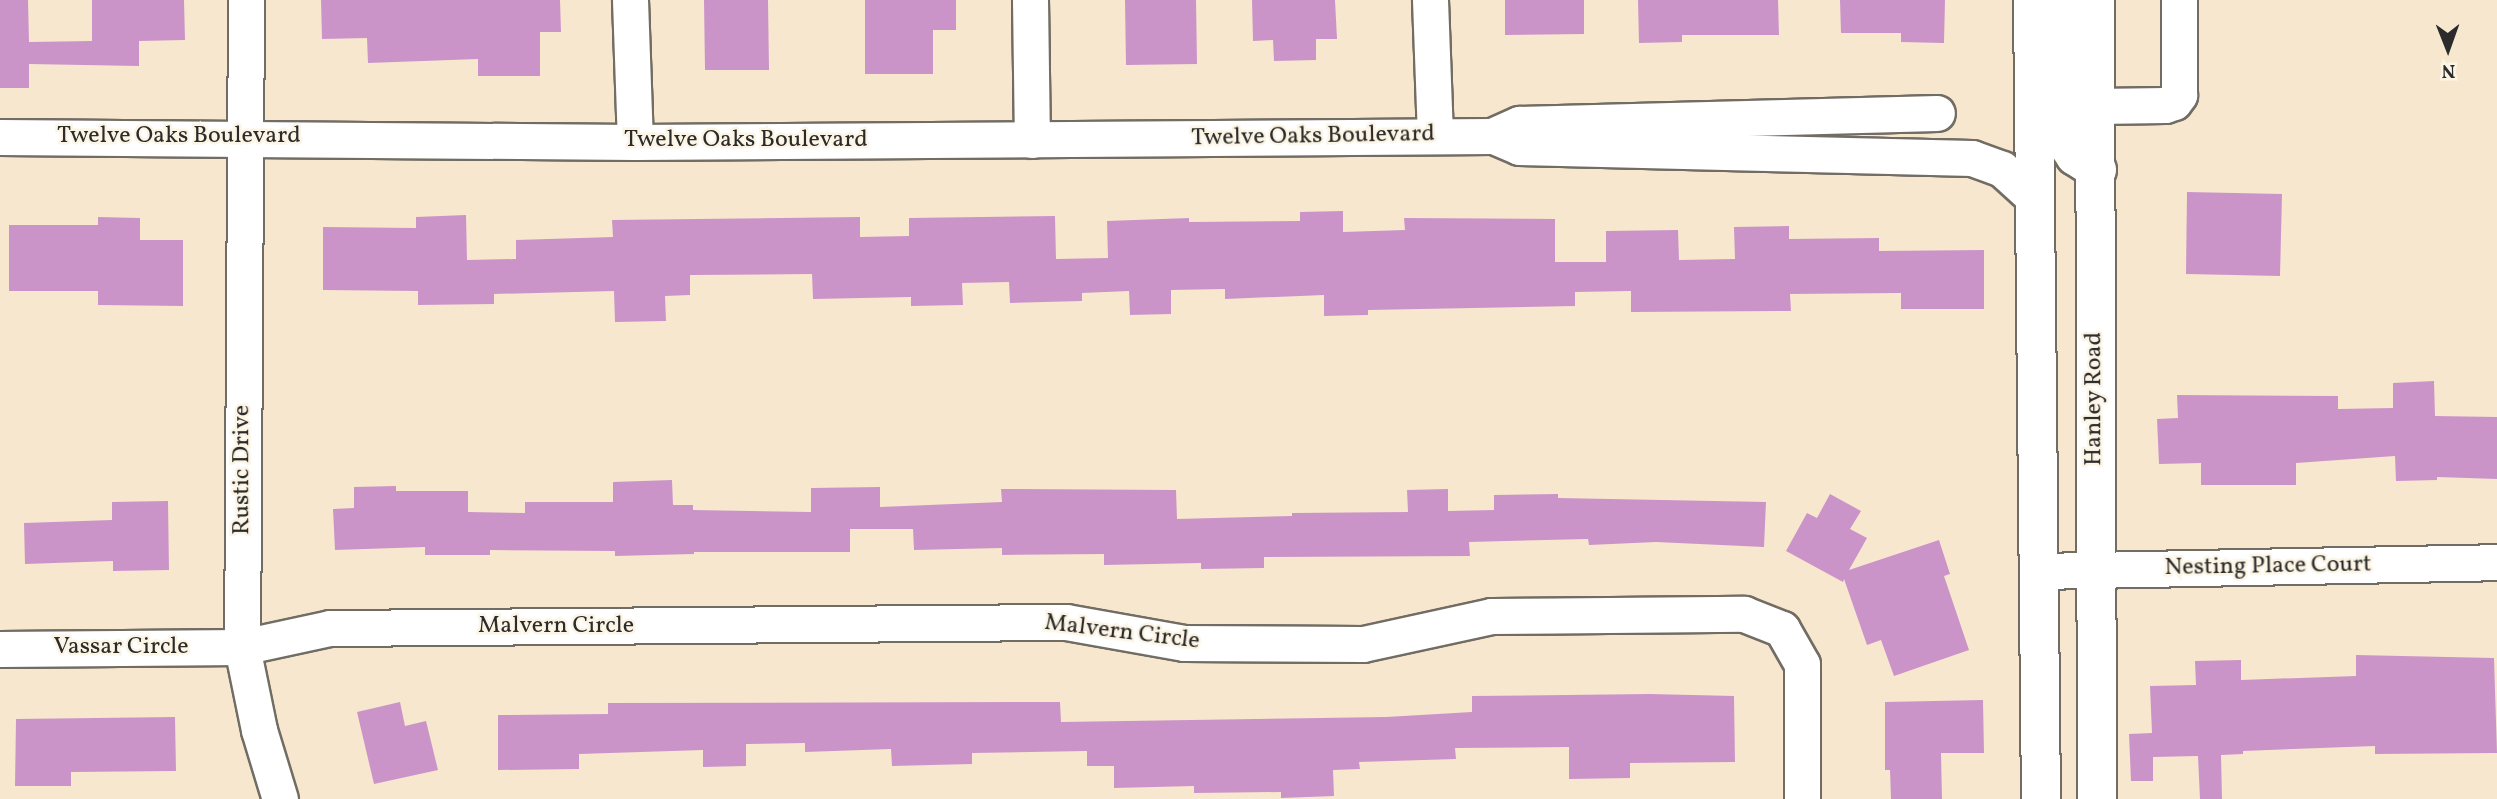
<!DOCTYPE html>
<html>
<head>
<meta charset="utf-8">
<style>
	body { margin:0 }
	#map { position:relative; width:2497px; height:799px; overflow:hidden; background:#f7e7cf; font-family:Vollkorn,serif }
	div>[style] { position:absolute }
	.building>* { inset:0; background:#cb94c8 }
	.roads { filter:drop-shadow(2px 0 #726d64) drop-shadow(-2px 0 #726d64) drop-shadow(0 2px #726d64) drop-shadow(0 -2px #726d64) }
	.minor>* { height:35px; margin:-17.5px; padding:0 17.5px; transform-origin:17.5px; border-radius:17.5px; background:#fff }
	.major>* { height:38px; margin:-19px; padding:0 19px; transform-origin:19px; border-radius:19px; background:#fff }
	span { translate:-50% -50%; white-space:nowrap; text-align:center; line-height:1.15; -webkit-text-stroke:5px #fcf5e5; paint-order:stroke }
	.street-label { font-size:24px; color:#2b2b2b }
	.north { position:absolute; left:2413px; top:14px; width:70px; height:70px; -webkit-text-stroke:5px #fcf5e5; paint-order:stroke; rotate:179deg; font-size:19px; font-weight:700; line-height:28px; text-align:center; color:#2b2b2b }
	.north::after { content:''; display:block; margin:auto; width:24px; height:32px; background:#2b2b2b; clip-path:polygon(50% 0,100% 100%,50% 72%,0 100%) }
</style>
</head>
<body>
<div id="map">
	<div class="building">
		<i style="clip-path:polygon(0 0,28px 0,29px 42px,92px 41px,92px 0,184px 0,185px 40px,139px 41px,139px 66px,29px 64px,29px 88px,0 88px)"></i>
		<i style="clip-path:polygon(321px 0,560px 0,561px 32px,540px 32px,540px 76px,478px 76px,478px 59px,368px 63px,367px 38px,322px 39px)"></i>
		<i style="clip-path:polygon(704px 0,768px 0,769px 70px,705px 70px)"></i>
		<i style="clip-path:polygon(865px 0,956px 0,956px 30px,933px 30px,933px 74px,865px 74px)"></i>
		<i style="clip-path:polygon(1125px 0,1196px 0,1197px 64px,1126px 65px)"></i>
		<i style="clip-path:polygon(1252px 0,1335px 0,1337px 39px,1316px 39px,1316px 60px,1274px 61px,1273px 40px,1253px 41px)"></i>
		<i style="clip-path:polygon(1505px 0,1584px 0,1584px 34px,1505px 35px)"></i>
		<i style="clip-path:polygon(1638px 0,1778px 0,1779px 35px,1682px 35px,1682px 42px,1639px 43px)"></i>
		<i style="clip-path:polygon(1840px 0,1945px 0,1944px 43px,1901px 42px,1901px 33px,1841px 33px)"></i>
		<i style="clip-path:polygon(2187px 192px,2282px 194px,2280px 276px,2186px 274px)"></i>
		<i style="clip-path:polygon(1343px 211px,1343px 232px,1405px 230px,1404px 218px,1555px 219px,1555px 262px,1606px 262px,1606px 231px,1678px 230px,1679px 260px,1735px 259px,1734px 227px,1789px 226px,1789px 239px,1879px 238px,1879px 251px,1984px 250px,1984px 309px,1901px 309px,1901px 293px,1790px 294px,1791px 311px,1631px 312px,1631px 291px,1575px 292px,1575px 306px,1368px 310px,1368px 315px,1324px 316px,1324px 295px,1225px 299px,1225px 289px,1171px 290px,1171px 314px,1130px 315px,1129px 291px,1082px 293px,1082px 301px,1010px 303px,1009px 282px,962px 283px,963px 305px,911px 306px,911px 297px,813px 299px,812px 274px,690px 275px,690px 295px,665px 296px,666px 321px,615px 322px,614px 291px,494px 294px,494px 304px,418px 305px,418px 291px,323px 290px,323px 227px,416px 228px,416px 217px,466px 215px,467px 260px,516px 259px,516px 240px,613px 237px,612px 220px,860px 217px,860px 237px,909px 236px,909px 218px,1055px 216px,1056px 259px,1108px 258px,1107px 221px,1189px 218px,1189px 222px,1300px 221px,1300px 212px)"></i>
		<i style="clip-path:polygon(98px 217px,140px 218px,140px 240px,183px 240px,183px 306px,98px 305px,98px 291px,9px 291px,9px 225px,98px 225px)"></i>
		<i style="clip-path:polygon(2434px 381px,2435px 416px,2497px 417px,2497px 479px,2437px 477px,2437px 480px,2396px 481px,2395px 456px,2296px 463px,2296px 485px,2201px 485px,2201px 463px,2159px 464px,2157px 419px,2178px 418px,2177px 395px,2338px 396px,2338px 409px,2393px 408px,2393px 383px)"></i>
		<i style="clip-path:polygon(672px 480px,673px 505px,693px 505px,693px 510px,811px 512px,811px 488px,880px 487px,880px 507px,1002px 502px,1001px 489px,1176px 490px,1177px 519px,1292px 516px,1292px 513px,1408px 512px,1407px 490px,1448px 489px,1448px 511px,1494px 510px,1494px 495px,1558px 494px,1558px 498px,1766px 502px,1764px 547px,1656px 542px,1589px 545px,1588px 539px,1469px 542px,1470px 556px,1264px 557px,1264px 568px,1201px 569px,1201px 563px,1104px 565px,1104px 554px,1002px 555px,1002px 548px,914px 550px,913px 529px,850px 529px,850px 552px,694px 552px,694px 554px,615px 556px,615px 551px,490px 550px,490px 555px,425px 555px,425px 547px,335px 550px,333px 509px,354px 508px,354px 487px,396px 486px,396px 491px,468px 491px,468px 512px,525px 513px,525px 502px,613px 502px,613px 482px)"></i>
		<i style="clip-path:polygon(1830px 494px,1861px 511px,1850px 529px,1867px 538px,1849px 570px,1939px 540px,1950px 574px,1944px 576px,1969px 650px,1894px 676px,1881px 640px,1867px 645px,1844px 579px,1843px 582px,1786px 551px,1807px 513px,1817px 518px)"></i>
		<i style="clip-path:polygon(168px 501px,169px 570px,113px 571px,113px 561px,25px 564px,24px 523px,112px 520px,112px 502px)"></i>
		<i style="clip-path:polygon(2356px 655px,2494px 658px,2497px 753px,2375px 754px,2375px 746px,2243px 751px,2243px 754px,2221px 755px,2222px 799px,2200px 799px,2198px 756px,2153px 757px,2153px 781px,2131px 781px,2129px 734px,2152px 733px,2150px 686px,2196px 685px,2195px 661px,2241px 660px,2241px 680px,2356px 676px)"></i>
		<i style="clip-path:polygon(1650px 694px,1734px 696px,1735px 762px,1630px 763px,1630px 778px,1569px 779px,1569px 747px,1455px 748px,1456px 759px,1359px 762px,1360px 769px,1333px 770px,1334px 796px,1281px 798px,1281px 792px,1194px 793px,1194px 786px,1114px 788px,1114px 766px,1087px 766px,1087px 751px,972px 753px,972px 764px,892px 766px,891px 749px,805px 752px,805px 743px,746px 744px,746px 766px,703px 767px,703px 750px,579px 754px,579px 769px,498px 770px,498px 715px,608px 714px,608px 703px,1060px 702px,1061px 722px,1386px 717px,1472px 712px,1472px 696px)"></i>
		<i style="clip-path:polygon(1983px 700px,1984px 753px,1941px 753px,1942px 799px,1891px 799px,1890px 770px,1885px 770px,1885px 702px)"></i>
		<i style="clip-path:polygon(400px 702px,405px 726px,426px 721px,438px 770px,374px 784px,357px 712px)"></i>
		<i style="clip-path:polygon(175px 717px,176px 771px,71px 772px,71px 786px,15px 786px,16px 719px)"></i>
	</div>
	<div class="roads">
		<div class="minor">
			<i style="left:246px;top:0;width:647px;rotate:90.35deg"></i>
			<i style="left:242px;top:647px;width:85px;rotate:78.4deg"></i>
			<i style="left:259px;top:730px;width:72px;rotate:73.1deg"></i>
			<i style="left:630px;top:0;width:142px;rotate:88deg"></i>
			<i style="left:1030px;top:0;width:140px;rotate:89.2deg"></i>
			<i style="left:1430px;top:0;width:136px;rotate:87.9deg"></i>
			<i style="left:2096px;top:106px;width:69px;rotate:-0.8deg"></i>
			<i style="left:2165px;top:105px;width:9px;rotate:-18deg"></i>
			<i style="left:2174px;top:102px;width:9px;rotate:-54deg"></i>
			<i style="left:2179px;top:95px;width:95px;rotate:-90deg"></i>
			<i style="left:0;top:137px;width:635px;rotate:0.45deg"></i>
			<i style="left:635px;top:142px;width:857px;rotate:-0.4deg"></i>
			<i style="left:1492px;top:136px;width:30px;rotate:-24deg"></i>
			<i style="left:1519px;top:124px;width:418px;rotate:-1.5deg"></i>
			<i style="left:1498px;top:138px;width:23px;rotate:23deg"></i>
			<i style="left:1519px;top:147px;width:453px;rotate:1.4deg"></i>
			<i style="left:1972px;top:158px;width:32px;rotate:20deg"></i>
			<i style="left:2002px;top:169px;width:45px;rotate:42.3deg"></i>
			<i style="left:2038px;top:571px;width:459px;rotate:-1.1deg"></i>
			<i style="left:0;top:649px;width:242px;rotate:-0.5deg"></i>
			<i style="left:242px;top:647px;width:90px;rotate:-12.2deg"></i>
			<i style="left:330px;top:628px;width:736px;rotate:-0.47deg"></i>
			<i style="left:1066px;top:622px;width:120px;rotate:10.1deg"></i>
			<i style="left:1184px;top:643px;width:179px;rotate:0.3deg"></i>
			<i style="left:1363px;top:644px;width:131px;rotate:-12.3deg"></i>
			<i style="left:1491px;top:616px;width:253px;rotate:-0.5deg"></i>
			<i style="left:1744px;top:614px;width:41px;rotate:21.5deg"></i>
			<i style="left:1782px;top:629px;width:40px;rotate:60.3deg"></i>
			<i style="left:1802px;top:664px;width:135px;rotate:90deg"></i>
		</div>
		<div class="major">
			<i style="left:2033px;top:0;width:799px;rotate:89.43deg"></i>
			<i style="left:2062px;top:0;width:138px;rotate:89.6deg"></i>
			<i style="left:2063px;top:138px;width:22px;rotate:56deg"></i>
			<i style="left:2075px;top:156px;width:26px;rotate:32deg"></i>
			<i style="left:2095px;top:0;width:799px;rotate:89.86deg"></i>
		</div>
	</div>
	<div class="street-label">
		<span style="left:179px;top:137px">Twelve Oaks Boulevard</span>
		<span style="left:1313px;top:137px;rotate:-1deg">Twelve Oaks Boulevard</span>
		<span style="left:746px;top:141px">Twelve Oaks Boulevard</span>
		<span style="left:2095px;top:399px;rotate:-90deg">Hanley Road</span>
		<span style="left:243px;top:470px;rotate:-90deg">Rustic Drive</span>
		<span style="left:2268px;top:567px;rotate:-1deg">Nesting Place Court</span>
		<span style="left:556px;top:627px">Malvern Circle</span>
		<span style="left:1122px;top:633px;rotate:7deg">Malvern Circle</span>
		<span style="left:121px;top:648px">Vassar Circle</span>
	</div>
	<div class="north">N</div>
</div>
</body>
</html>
